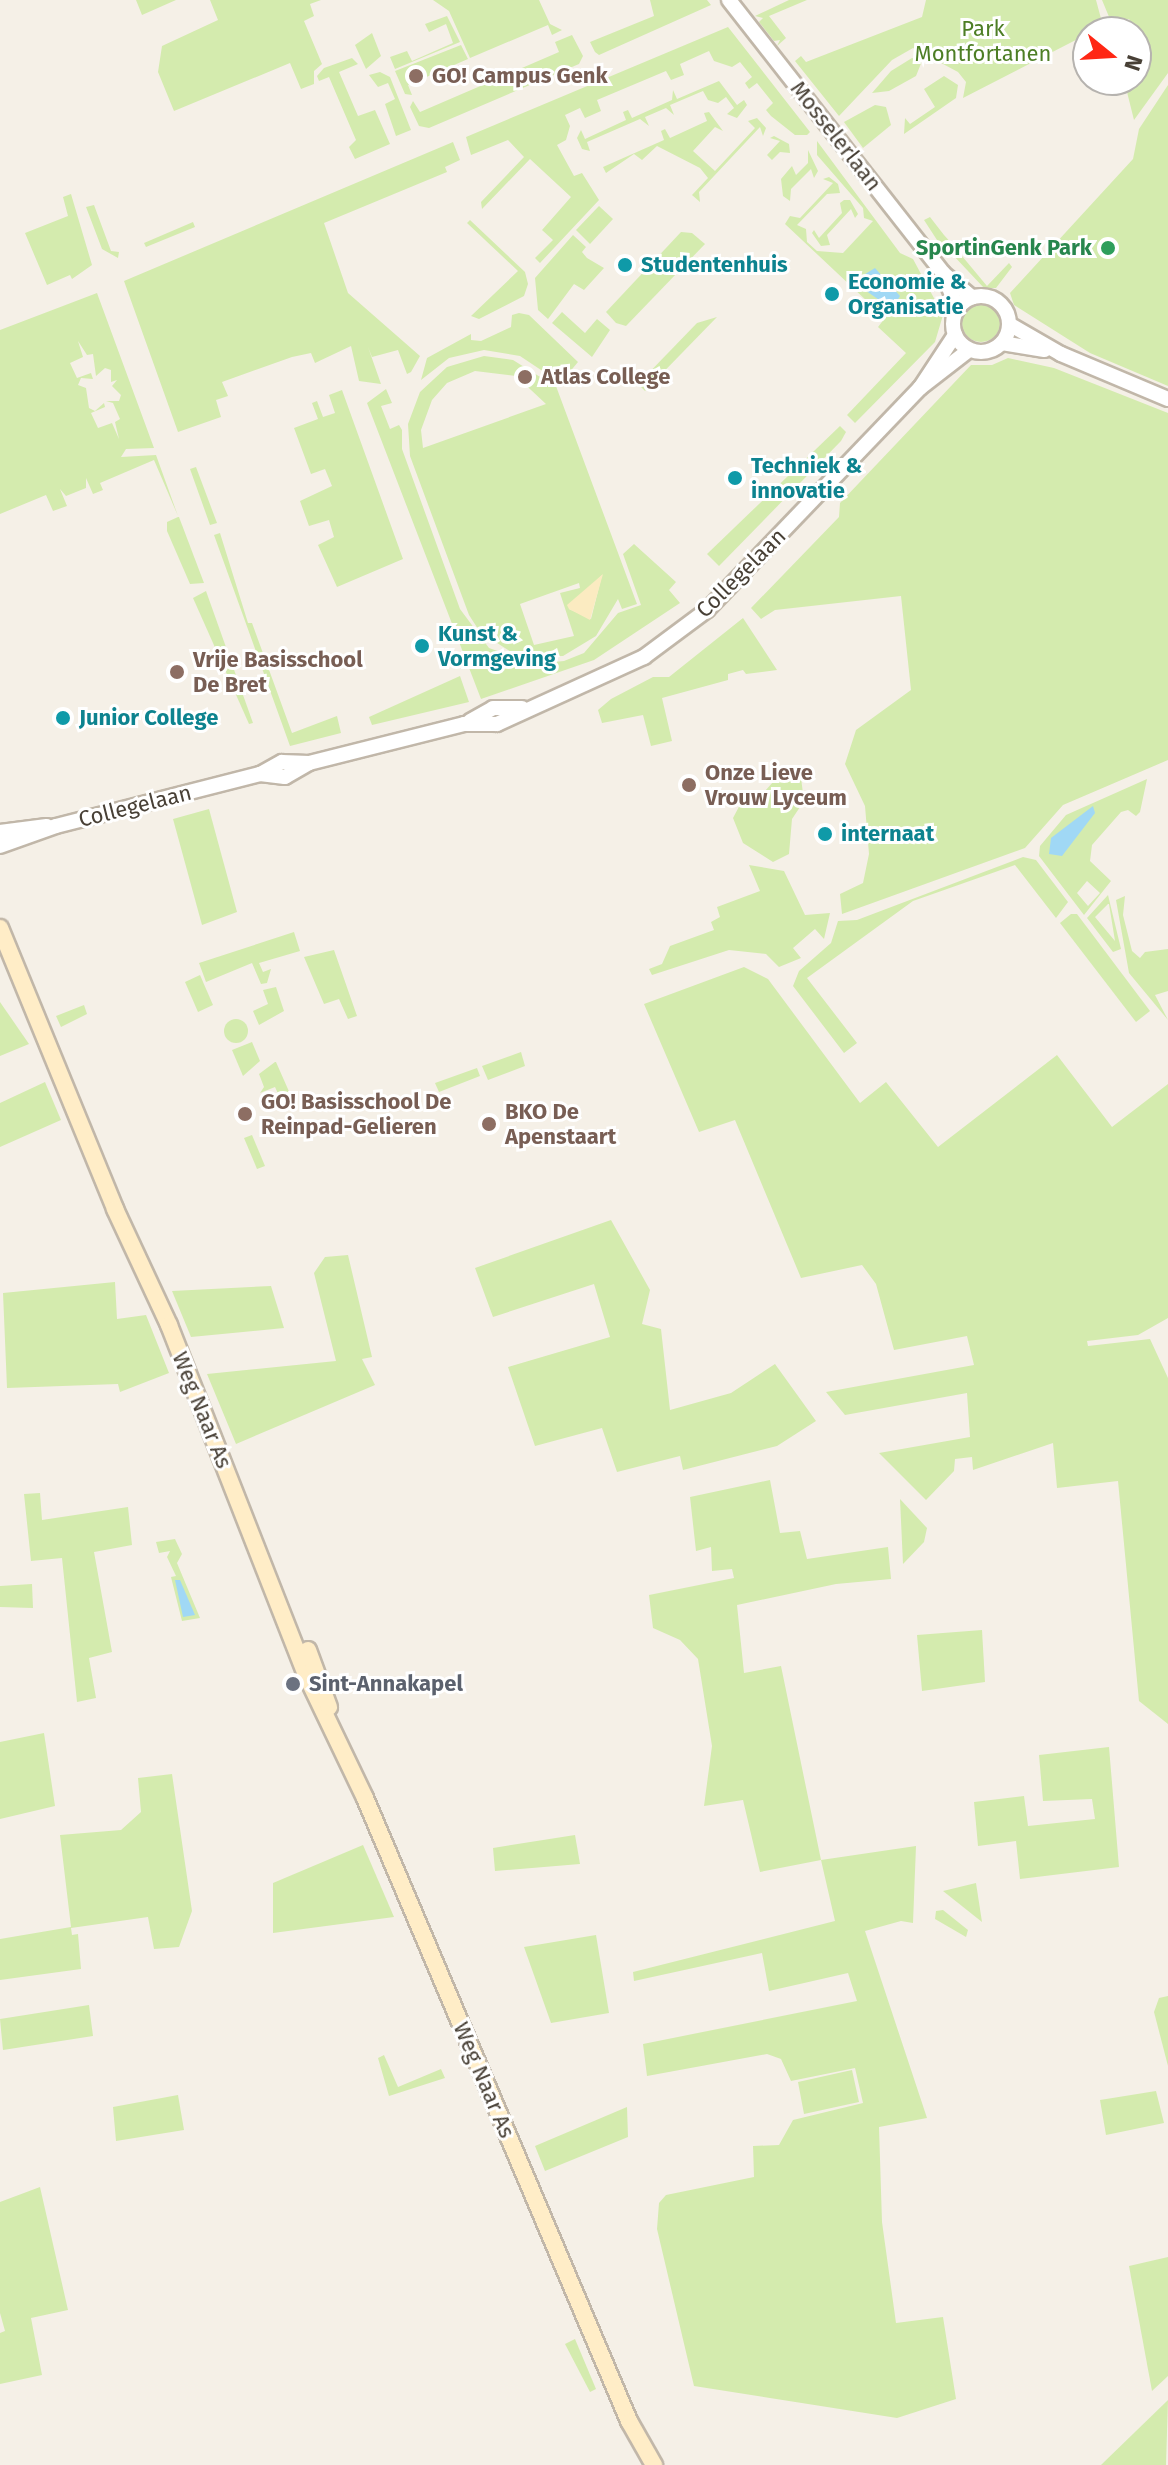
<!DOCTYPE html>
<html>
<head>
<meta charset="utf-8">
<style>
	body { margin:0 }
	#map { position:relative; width:1168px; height:2465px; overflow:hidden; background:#f5f0e7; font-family:"Fira Sans",sans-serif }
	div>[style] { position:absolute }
	.green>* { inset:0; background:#d4ebae }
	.round { border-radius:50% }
	.sand>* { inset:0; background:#fbebc1 }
	.water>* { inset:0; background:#a0d8f5 }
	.roads { filter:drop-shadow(2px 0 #c1b7a9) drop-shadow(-2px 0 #c1b7a9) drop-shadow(0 2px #c1b7a9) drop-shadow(0 -2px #c1b7a9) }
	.tertiary>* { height:14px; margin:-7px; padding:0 7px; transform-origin:7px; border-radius:7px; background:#fff }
	.tertiary>.ring { margin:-7px; padding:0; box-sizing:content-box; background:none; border:14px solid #fff; border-radius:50% }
	.secondary>* { height:16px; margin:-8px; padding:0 8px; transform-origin:8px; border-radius:8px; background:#ffedc7 }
	.dots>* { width:22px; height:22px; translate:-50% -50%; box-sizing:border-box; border:4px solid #fff; border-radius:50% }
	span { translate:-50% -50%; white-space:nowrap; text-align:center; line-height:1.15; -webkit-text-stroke:6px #fff; paint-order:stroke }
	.park-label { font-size:22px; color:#4d7e25 }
	.education-label { font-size:22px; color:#785e54; font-weight:700 }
	.left { translate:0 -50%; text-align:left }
	.street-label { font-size:22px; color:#484036 }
	.leisure-label { font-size:22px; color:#27864d; font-weight:700 }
	.right { translate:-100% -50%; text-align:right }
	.culture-label { font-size:22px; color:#0d838f; font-weight:700 }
	.worship-label { font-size:22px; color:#5b616d; font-weight:700 }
	.north { position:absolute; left:1072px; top:16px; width:80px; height:80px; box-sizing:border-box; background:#fff; border:2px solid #b6b3af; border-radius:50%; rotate:108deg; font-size:22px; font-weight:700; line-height:32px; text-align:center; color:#484036 }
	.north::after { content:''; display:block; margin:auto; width:28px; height:36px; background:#ff2714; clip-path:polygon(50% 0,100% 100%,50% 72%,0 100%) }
</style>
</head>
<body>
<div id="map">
	<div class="green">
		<i style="clip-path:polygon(136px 0,176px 0,142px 15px)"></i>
		<i style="clip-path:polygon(210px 0,321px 0,310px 4px,314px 16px,304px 21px,322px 64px,314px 71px,314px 84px,301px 89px,290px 63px,174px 111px,158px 72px,162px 46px,218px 20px)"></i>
		<i style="clip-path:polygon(433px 0,539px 0,550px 24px,562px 30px,552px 35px,548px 25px,470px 58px,449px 11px)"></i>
		<i style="clip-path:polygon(650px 0,707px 0,711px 5px,599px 55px,595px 52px,590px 42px,654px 16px)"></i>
		<i style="clip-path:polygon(789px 0,807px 0,769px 16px,786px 38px,777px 46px,780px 40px,774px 41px,759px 22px,763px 18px,755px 16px)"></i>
		<i style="clip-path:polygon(926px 0,1096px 0,1103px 26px,963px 98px,966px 82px,958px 72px,913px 48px,892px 60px,839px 116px,795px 61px,801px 56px,806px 62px,922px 17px)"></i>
		<i style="clip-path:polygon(1102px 0,1168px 0,1168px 73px,1134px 120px,1124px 80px,1136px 80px,1136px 32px,1129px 19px,1112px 24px)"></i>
		<i style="clip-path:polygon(447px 16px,460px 42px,395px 69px,390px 57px,407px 51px,412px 61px,453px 43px,446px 24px,429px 32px,425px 24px)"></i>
		<i style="clip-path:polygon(728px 27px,810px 132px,807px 135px,795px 135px,771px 116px,766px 110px,773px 103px,757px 83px,749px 89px,745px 83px,752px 77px,740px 62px,732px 67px,714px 61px,709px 51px,680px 64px,684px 75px,671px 80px,666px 71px,597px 100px,601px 111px,585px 118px,580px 108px,565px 115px,570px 126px,566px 140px,557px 145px,574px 176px,582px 173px,599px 200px,540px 263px,535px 258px,553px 240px,542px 230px,571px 197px,530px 159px,482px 209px,481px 202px,524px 157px,508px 140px,471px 155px,466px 137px)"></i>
		<i style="clip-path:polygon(372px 33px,381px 56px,366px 69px,355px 45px)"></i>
		<i style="clip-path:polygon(572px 35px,583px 56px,579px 64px,429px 128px,419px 126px,410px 107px,413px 101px,420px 112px,559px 52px,555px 42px)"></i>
		<i style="clip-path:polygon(461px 45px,468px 59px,408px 85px,412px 95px,405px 94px,395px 71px)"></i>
		<i style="clip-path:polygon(352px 58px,358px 64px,339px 72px,358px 116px,375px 110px,390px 144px,355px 159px,349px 147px,356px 140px,329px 77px,319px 81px,317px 76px,324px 68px)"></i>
		<i style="clip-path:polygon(912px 58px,922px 61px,916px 76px,889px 91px,872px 93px,891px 71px)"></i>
		<i style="clip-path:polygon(380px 72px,390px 77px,411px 130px,396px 136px,385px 104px,395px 99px,388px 83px,378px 87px,369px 75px)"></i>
		<i style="clip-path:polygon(944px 76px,958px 85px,956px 98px,904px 134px,905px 118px,910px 124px,935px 107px,924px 89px)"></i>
		<i style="clip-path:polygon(719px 81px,737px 105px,744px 100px,747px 105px,737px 118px,727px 114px,734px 108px,726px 97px,718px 103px,708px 100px,703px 91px,670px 105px,674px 115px,666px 108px,645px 117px,649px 126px,640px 119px,587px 142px,590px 151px,582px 149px,577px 138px,581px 130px,585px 139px,626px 120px,623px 112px,628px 110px,632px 118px,672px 100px,673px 90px,677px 99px)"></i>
		<i style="clip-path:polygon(1168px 85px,1168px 386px,1090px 353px,1014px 305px,1010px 293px,1133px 159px,1139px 129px)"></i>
		<i style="clip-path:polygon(875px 105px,886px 107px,891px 125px,863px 148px,844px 122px)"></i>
		<i style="clip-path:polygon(709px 112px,723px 131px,715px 127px,693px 151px,715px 171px,755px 128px,748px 121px,757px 118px,766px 128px,763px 136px,760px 127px,699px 192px,700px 202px,692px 195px,708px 178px,700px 168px,657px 146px,642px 160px,634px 154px,606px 173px,603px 167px,664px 140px,661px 131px,665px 129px,670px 138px,707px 121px,704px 113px)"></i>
		<i style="clip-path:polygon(774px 136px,789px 144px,790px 153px,780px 152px,772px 160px,767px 155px,780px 141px,770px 138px)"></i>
		<i style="clip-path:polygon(817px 141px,900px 253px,913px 259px,943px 315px,935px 342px,855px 423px,847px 415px,906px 353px,878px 327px,885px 318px,785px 224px,790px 216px,800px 218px,833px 183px,823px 179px,829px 177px,838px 184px,840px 193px,827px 194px,797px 225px,806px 229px,807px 242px,817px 251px,843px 253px,873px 221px,864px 218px,863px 208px,817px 155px)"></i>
		<i style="clip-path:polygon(453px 142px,460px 160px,445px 167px,447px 172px,324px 223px,348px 293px,420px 356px,411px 372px,407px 374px,398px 350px,372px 357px,368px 347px,381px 384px,359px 381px,351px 346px,315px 363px,311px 353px,292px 357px,222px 382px,228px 396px,216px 400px,221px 417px,178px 432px,124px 281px)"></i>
		<i style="clip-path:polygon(808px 150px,818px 171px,814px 178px,811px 169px,791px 189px,790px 201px,783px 196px,781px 179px,792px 166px,796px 175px,808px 163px)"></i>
		<i style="clip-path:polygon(71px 194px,92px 265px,72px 279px,70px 275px,47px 285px,25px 233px,68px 216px,63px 197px)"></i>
		<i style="clip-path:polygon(844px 200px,850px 200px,858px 214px,855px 218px,851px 209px,827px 235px,830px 245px,821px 246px,812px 233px,814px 230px,819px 238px,842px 213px,840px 203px)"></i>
		<i style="clip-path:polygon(94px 205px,111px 251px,119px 252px,118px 258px,102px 249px,86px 207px)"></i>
		<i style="clip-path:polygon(599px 206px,613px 219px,590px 244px,576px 230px)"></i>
		<i style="clip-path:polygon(930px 217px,944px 235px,953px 245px,948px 249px,937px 240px,924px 220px)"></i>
		<i style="clip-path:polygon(470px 220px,525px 272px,528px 284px,524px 296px,479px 319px,471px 316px,518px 271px,467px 223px)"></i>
		<i style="clip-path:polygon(193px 222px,195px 227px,146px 247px,144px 243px)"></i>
		<i style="clip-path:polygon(681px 232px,692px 233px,705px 244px,626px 326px,616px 323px,606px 312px)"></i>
		<i style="clip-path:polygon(573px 235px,586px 247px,582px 252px,587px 258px,604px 268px,584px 290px,574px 284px,548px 319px,538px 310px,535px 278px)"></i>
		<i style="clip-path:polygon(957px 250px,987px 286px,1009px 263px,1012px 267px,996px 288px,984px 288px,952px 254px)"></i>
		<i style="clip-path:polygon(evenodd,97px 293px,154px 448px,126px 449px,121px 457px,156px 455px,178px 516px,154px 460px,100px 483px,103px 490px,93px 494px,86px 478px,86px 488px,66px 496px,60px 489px,67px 506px,53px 511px,46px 495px,0 514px,0 330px,97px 293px,78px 341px,87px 355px,93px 354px,96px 376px,105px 368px,111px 370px,111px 382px,117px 380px,112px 386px,121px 395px,119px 401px,106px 401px,113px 403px,120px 419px,115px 422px,119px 439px,112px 423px,98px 428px,91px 413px,105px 407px,104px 403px,95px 411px,89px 408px,86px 388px,78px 385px,81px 378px,93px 379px,91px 373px,77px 378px,70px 363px,83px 357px,78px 341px)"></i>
		<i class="round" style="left:962px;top:304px;width:38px;height:38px"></i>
		<i style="clip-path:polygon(562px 312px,585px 333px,597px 319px,610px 330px,592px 357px,552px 323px)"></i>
		<i style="clip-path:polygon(519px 313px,529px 315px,578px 362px,563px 380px,559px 370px,547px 374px,520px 356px,484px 350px,449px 358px,421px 380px,427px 358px,471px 334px,471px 340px,481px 341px,511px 327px,512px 315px)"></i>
		<i style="clip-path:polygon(717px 317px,645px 391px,638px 384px,697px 323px)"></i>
		<i style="clip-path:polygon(evenodd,484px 356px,513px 360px,545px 380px,553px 378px,637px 604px,622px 609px,618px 599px,596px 636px,563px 656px,519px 657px,480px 632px,469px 615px,410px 456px,408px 424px,420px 392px,447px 367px,484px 356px,475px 371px,516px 376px,546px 404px,423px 448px,421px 430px,432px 400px,447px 383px,475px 371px,484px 356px,602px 575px,591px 619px,569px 609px,602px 575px,484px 356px,579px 583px,580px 588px,560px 593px,574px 636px,534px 645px,520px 604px,579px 583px)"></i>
		<i style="clip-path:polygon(1008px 358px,1054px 368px,1168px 413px,1168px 760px,1063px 805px,1025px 848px,842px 914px,840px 894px,863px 883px,869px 854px,865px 806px,845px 764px,856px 730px,911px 690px,901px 596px,775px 610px,761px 619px,751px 608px,839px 517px,840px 503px,971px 365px,992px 365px)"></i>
		<i style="clip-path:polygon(386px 389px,392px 403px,381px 406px,390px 429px,399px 425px,402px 430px,402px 449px,460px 609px,489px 648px,534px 664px,564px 661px,584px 653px,618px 613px,641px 605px,623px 554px,634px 544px,676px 582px,669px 590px,680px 603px,594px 660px,481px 699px,367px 403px)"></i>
		<i style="clip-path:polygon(342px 390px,403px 559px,337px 587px,318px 545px,334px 537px,329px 520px,309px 526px,300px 501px,332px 486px,325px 469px,311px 474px,294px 428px,318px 419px,312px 403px,317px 401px,323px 417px,335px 413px,329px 395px)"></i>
		<i style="clip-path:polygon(840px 426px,846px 432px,841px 441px,719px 566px,707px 554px)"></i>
		<i style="clip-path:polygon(196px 467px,217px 523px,210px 525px,190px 469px)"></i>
		<i style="clip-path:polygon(178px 517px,179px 517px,204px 583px,190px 584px,167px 531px,167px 522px)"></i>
		<i style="clip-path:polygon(220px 533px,248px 623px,252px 623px,292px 733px,337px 716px,341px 733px,290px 746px,214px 535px)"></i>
		<i style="clip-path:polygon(206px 591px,253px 723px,249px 724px,193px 598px)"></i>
		<i style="clip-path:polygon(743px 618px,777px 670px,746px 674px,743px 670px,728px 674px,728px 680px,662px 698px,672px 741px,651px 746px,643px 715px,602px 723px,598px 710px,611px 699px,653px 677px,669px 677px)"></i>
		<i style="clip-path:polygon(460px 676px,469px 702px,372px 725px,369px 717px)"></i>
		<i style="clip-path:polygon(781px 773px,801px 778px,804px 801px,792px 819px,789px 854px,773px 862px,743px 843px,733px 818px,742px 801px,765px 791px)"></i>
		<i style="clip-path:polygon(evenodd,1147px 779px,1140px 812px,1136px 816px,1128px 810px,1121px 812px,1092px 845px,1090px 861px,1111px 881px,1084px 915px,1039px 856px,1040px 846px,1066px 815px,1147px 779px,1087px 881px,1100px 893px,1088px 906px,1077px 893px,1087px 881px)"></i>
		<i style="clip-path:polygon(209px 809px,237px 912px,202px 925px,173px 819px)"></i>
		<i style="clip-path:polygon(1023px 857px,1036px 860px,1068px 902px,1056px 918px,1015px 865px,913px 901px,807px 978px,857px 1043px,844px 1053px,793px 986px,799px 971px,831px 943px,838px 921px,857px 920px)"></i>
		<i style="clip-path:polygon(749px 865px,784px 871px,805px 915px,830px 913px,824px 939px,815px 929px,793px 948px,801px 958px,779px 967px,766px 954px,729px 950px,652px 975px,649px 969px,662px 964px,670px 946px,714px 930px,711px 922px,720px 917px,717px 907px,760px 891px)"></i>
		<i style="clip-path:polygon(evenodd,1108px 895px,1121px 949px,1113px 952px,1087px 918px,1108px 895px,1108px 904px,1109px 904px,1115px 941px,1095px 917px,1108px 904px)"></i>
		<i style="clip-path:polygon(1125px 896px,1123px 915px,1132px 951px,1140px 958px,1145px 952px,1168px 949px,1168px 991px,1155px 995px,1168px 1020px,1129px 973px,1116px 900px)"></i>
		<i style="clip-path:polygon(1071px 914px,1077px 914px,1150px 1011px,1136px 1022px,1060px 923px)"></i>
		<i style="clip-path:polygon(294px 932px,300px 951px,259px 963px,263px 972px,271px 969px,267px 983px,261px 984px,252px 963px,206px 982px,199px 963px)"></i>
		<i style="clip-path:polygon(334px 950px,357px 1016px,348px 1019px,339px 999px,324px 1004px,304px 957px)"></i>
		<i style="clip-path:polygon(744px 967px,768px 979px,860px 1103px,886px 1082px,938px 1147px,1057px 1055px,1112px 1127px,1168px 1084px,1168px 1318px,1138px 1335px,1087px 1341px,1088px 1346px,1150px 1339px,1168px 1378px,1168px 1724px,1139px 1701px,1118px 1481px,1057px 1488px,1053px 1443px,973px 1470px,972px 1457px,955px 1459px,954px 1471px,926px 1500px,879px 1453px,970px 1437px,967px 1393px,845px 1415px,826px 1392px,974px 1365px,967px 1336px,894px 1350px,876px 1284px,862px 1265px,801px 1278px,735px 1120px,699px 1132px,644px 1004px)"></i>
		<i style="clip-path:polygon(200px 975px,213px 1005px,198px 1012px,185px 982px)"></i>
		<i style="clip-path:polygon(276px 987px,284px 1011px,259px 1025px,253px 1011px,268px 1004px,263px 990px)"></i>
		<i style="clip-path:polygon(0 1002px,29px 1044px,0 1056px)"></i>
		<i style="clip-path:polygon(84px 1005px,87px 1014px,61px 1027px,56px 1016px)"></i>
		<i class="round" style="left:224px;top:1019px;width:24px;height:24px"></i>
		<i style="clip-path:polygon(252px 1042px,260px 1061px,243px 1076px,232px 1050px)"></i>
		<i style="clip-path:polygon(521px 1052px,525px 1066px,488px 1080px,482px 1066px)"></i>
		<i style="clip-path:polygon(275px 1062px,276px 1062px,291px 1096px,280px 1098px,275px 1087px,260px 1093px,264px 1087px,259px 1074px)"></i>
		<i style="clip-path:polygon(477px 1068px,480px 1076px,439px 1092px,435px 1083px)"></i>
		<i style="clip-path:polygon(45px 1082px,61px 1120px,0 1147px,0 1103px)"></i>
		<i style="clip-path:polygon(252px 1135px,265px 1166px,257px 1169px,244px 1138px)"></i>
		<i style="clip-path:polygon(611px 1220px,650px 1290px,642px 1324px,661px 1329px,670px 1410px,731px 1393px,775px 1364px,816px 1421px,777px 1446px,683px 1470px,680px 1456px,617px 1472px,602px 1428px,535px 1446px,508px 1367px,610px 1337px,594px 1284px,493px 1317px,475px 1268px)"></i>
		<i style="clip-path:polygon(348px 1255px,372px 1357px,362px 1359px,375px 1385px,236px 1444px,207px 1374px,336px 1361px,314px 1273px,325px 1257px)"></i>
		<i style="clip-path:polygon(115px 1282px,117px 1319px,146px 1315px,169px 1373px,120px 1392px,118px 1384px,7px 1388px,3px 1293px)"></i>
		<i style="clip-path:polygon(271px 1286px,284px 1328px,191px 1337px,172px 1291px)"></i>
		<i style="clip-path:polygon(770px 1480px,780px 1533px,800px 1531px,807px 1559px,888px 1547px,891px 1579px,836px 1584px,737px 1605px,744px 1673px,781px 1666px,821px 1860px,916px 1846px,913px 1923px,901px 1921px,865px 1931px,927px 2118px,879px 2127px,882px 2222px,896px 2323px,943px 2317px,956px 2399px,897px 2418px,694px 2386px,657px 2229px,659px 2203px,666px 2195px,754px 2177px,753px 2146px,779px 2145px,793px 2120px,863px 2103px,855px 2068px,791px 2081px,781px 2059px,767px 2054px,647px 2076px,643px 2044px,857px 2001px,848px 1973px,769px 1991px,762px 1953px,634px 1981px,633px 1972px,835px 1921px,821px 1860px,760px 1872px,743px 1800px,704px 1806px,712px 1746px,698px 1659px,680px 1640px,653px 1628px,649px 1595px,734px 1578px,732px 1569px,712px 1571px,711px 1547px,696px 1551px,690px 1497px)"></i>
		<i style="clip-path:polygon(40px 1493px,42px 1520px,128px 1507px,132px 1545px,94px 1552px,112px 1652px,89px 1658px,96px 1698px,77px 1702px,62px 1558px,31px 1561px,24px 1494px)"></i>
		<i style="clip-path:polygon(900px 1499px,927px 1528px,924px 1542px,903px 1564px)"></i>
		<i style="clip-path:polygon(175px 1539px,182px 1554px,177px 1563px,200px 1618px,182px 1621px,171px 1577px,176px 1576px,167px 1557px,170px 1551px,159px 1553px,156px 1542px)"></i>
		<i style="clip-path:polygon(32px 1584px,33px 1608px,0 1607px,0 1586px)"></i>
		<i style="clip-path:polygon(982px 1630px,985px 1682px,922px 1691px,917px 1635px)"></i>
		<i style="clip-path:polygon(44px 1733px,55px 1806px,0 1819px,0 1742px)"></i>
		<i style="clip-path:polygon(1109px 1747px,1119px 1867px,1020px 1879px,1016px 1841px,978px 1846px,974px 1802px,1024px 1796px,1028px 1826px,1095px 1819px,1092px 1799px,1043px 1801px,1039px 1755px)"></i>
		<i style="clip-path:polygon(172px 1774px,192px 1911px,179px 1947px,154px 1949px,148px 1917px,71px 1928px,72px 1935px,78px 1934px,81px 1969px,0 1980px,0 1939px,71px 1927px,60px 1835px,121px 1830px,141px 1812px,138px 1778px)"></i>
		<i style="clip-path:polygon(575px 1835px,580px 1864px,495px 1871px,493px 1848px)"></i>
		<i style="clip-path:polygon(363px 1845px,394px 1917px,273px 1933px,273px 1883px)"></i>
		<i style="clip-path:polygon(976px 1883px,982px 1922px,943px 1891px)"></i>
		<i style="clip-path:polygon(943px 1910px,968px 1930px,966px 1937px,935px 1919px,936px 1911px)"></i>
		<i style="clip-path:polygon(596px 1935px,609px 2013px,551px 2023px,524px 1947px)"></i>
		<i style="clip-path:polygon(1168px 1996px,1168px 2066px,1154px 2012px,1159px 1998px)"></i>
		<i style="clip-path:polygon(89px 2005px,93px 2036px,3px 2050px,0 2019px)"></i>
		<i style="clip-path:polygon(384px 2055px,398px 2087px,441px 2069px,445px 2078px,389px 2096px,378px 2058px)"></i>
		<i style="clip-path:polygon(852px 2070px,859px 2102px,804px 2114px,798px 2082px)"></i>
		<i style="clip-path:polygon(1156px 2091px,1164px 2123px,1106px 2135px,1100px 2100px)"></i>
		<i style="clip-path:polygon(178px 2095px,184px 2130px,116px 2141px,113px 2107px)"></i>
		<i style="clip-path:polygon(627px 2107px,628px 2137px,545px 2171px,535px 2146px)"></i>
		<i style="clip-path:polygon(40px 2187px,68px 2310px,31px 2318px,42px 2375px,0 2384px,0 2333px,5px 2331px,0 2313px,0 2202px)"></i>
		<i style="clip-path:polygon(1168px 2257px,1168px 2376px,1152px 2391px,1129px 2266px)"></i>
		<i style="clip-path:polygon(575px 2339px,596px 2389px,590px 2392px,565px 2344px)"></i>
		<i style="clip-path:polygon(1168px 2400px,1166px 2465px,1101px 2465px)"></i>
	</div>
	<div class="sand">
		<i style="clip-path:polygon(603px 574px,590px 620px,569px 609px,567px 605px)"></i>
	</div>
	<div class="water">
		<i style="clip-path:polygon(875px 268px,900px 296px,892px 309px,862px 288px,862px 276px)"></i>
		<i style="clip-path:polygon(1093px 806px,1095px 813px,1062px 856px,1049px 854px,1051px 838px)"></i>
		<i style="clip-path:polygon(175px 1580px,180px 1580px,195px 1615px,183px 1617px)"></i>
	</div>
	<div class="roads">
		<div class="tertiary">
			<i style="left:729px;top:0;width:347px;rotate:51.9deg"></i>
			<i style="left:943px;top:273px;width:38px;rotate:40deg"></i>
			<i style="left:943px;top:273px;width:38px;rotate:68deg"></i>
			<i class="ring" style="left:953px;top:296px;width:42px;height:42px"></i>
			<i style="left:1009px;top:324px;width:60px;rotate:30deg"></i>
			<i style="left:1061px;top:354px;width:116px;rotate:22.8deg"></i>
			<i style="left:1002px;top:343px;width:43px;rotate:9.5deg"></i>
			<i style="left:920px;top:388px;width:64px;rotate:-56.6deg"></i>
			<i style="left:470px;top:721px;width:26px;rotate:-29deg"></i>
			<i style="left:493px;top:708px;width:29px"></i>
			<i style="left:260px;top:774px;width:25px;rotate:7deg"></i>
			<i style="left:285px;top:777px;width:28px;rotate:-30deg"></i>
			<i style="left:309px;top:763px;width:160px;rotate:-14.1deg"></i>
			<i style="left:464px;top:724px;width:33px"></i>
			<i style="left:497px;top:724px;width:162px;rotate:-24.5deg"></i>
			<i style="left:644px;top:657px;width:79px;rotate:-36.7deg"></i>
			<i style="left:707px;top:610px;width:308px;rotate:-46.2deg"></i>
			<i style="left:920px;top:388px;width:62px;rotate:-37.8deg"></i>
			<i style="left:0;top:832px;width:47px;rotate:-7.3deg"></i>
			<i style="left:0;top:846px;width:59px;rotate:-19.7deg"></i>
			<i style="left:56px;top:826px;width:211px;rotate:-14.3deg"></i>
			<i style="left:260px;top:774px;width:25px;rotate:-29deg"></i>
			<i style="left:282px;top:762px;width:27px;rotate:2deg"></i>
		</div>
		<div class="secondary">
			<i style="left:0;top:928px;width:304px;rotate:67.7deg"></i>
			<i style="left:115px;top:1209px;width:128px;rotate:65deg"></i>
			<i style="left:169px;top:1325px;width:380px;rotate:68.6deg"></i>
			<i style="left:308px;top:1679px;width:132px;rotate:64.4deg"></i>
			<i style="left:365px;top:1798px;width:677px;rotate:67.03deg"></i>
			<i style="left:629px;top:2421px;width:51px;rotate:60.4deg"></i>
			<i style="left:308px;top:1650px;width:61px;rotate:69.8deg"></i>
		</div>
	</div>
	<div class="dots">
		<i style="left:416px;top:76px;background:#8d6e63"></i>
		<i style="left:1108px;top:248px;background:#2e9e5b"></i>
		<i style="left:625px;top:265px;background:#0f9aa8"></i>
		<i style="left:832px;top:294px;background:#0f9aa8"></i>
		<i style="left:525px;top:377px;background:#8d6e63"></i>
		<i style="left:735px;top:478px;background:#0f9aa8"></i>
		<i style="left:422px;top:646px;background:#0f9aa8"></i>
		<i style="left:177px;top:672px;background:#8d6e63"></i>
		<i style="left:63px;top:718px;background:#0f9aa8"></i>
		<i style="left:689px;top:785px;background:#8d6e63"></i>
		<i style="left:825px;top:834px;background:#0f9aa8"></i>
		<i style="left:245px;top:1114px;background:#8d6e63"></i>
		<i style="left:489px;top:1124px;background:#8d6e63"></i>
		<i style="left:293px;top:1684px;background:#6b7280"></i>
	</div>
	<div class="park-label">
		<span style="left:983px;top:41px">Park<br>Montfortanen</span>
	</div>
	<div class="education-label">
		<span class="left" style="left:432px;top:76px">GO! Campus Genk</span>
		<span class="left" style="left:541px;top:377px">Atlas College</span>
		<span class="left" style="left:193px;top:672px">Vrije Basisschool<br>De Bret</span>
		<span class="left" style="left:705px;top:785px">Onze Lieve<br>Vrouw Lyceum</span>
		<span class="left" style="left:261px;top:1114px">GO! Basisschool De<br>Reinpad-Gelieren</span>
		<span class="left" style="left:505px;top:1124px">BKO De<br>Apenstaart</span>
	</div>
	<div class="street-label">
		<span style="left:836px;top:136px;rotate:52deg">Mosselerlaan</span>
		<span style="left:741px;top:573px;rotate:-45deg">Collegelaan</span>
		<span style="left:135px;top:806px;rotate:-14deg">Collegelaan</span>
		<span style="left:202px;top:1410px;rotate:68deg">Weg Naar As</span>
		<span style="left:484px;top:2080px;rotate:67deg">Weg Naar As</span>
	</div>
	<div class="leisure-label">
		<span class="right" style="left:1092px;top:248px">SportinGenk Park</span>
	</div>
	<div class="culture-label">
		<span class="left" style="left:641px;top:265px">Studentenhuis</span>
		<span class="left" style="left:848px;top:294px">Economie &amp;<br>Organisatie</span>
		<span class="left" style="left:751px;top:478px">Techniek &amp;<br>innovatie</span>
		<span class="left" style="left:438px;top:646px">Kunst &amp;<br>Vormgeving</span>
		<span class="left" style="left:79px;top:718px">Junior College</span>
		<span class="left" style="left:841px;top:834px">internaat</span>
	</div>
	<div class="worship-label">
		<span class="left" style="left:309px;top:1684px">Sint-Annakapel</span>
	</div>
	<div class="north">N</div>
</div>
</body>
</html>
